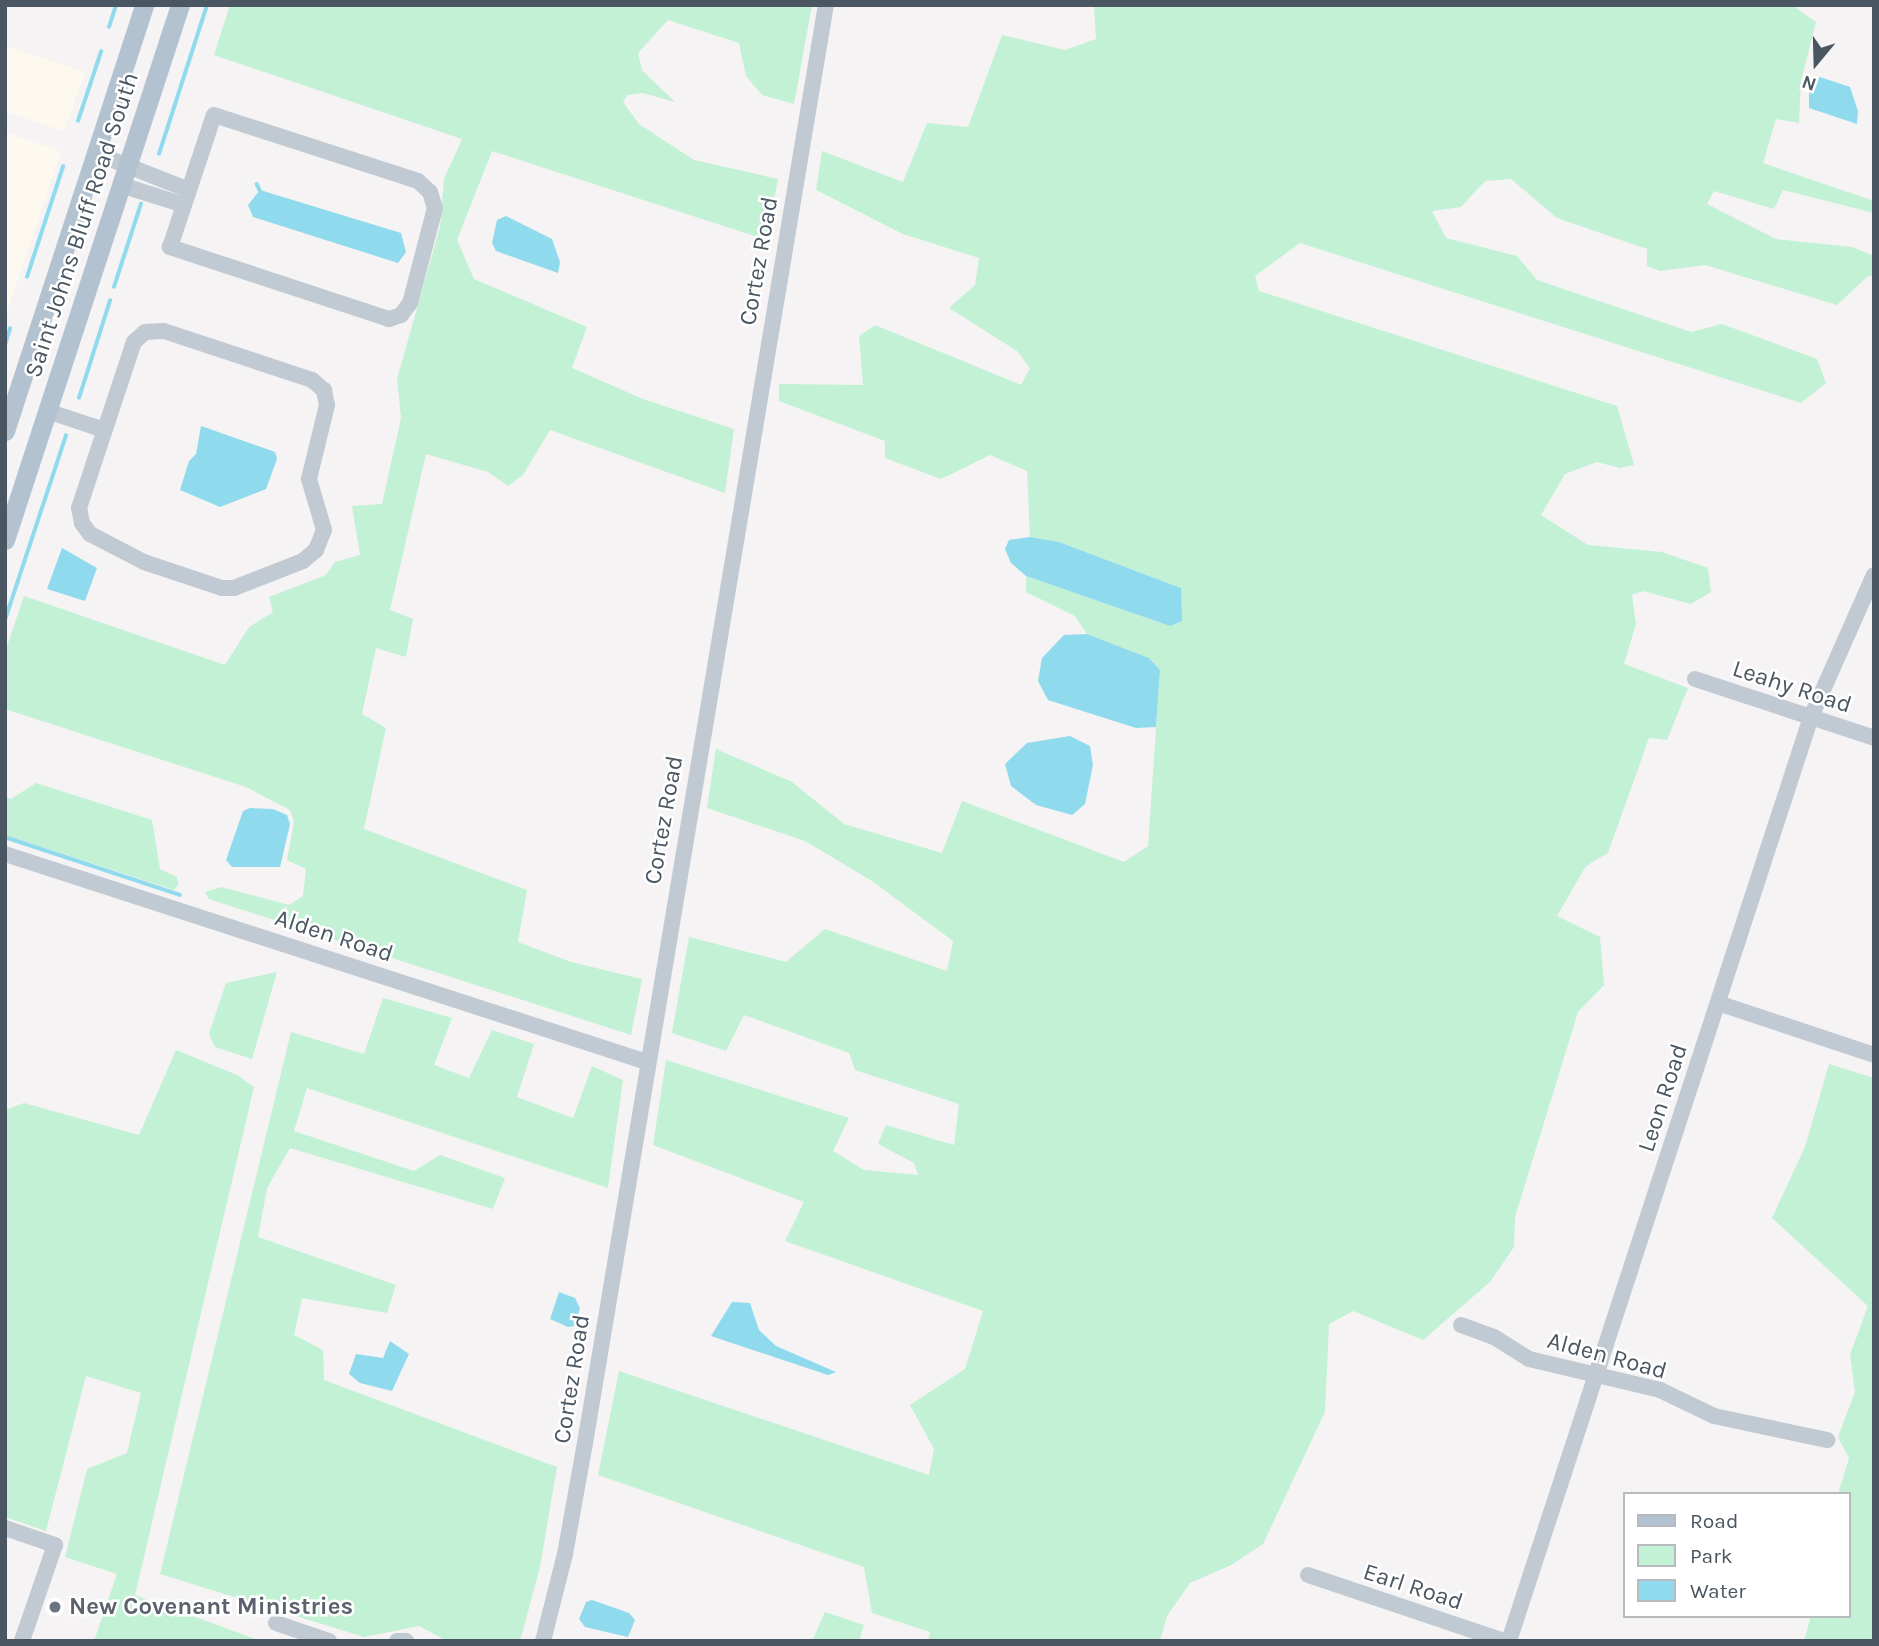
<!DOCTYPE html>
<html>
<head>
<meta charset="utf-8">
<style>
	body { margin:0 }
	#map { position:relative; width:1879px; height:1646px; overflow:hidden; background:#f5f3f3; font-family:Karla,sans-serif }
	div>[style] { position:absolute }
	.commercial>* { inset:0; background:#fdf9ef }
	.green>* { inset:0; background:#c3f1d5 }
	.water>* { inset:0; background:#90daee }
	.stream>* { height:3.5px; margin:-1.75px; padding:0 1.75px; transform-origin:1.75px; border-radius:1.75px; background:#90daee }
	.minor>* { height:16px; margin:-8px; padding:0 8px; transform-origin:8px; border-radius:8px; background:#c1cad2 }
	.major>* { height:19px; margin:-9.5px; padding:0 9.5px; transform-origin:9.5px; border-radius:9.5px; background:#b3c2d1 }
	.dots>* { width:19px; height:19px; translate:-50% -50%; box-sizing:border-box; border:4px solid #fff; border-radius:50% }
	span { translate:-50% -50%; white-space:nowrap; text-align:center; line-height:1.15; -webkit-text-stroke:5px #fff; paint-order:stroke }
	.street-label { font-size:24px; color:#4a5661 }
	.worship-label { font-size:24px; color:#5b616d; font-weight:700 }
	.left { translate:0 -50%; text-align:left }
	.frame { position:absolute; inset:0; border:7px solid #4a5661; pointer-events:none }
	.legend { position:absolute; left:1623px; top:1492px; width:228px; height:126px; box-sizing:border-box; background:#fff; border:2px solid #b7bbc0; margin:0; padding:9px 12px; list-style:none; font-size:21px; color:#4a5661 }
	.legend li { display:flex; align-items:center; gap:14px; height:35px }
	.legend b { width:35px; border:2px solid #b7bbc0 }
	.north { position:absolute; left:1781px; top:28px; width:70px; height:70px; -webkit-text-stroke:5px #fff; paint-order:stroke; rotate:199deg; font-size:19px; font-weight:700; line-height:28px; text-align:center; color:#4a5661 }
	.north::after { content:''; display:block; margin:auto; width:24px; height:32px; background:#4a5661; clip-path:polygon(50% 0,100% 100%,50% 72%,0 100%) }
</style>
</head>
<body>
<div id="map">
	<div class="commercial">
		<i style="clip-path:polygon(5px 46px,85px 72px,64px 131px,5px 111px)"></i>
		<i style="clip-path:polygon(5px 132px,61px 152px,5px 318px)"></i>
	</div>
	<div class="green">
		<i style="clip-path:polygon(230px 5px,812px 5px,794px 104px,762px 95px,746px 76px,739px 43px,668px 20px,638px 53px,642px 70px,675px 102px,643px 93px,627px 95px,623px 102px,639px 124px,694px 160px,778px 179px,767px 240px,492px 151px,457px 240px,474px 279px,587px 327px,572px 368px,643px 399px,734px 429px,725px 493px,550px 430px,523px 475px,508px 486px,488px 472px,426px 454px,390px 610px,413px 619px,406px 657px,376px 648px,362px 714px,386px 728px,364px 829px,527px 890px,518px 942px,571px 962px,642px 979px,631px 1035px,209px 899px,205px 892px,221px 887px,289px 905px,303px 896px,306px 869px,287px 860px,294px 822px,290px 810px,246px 787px,5px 709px,5px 652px,24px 596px,225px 665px,249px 627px,273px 612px,269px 597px,326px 575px,335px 562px,360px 555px,352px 506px,382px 504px,401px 418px,397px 379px,440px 227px,444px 179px,462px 139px,214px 55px)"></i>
		<i style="clip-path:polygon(1094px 5px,1792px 5px,1816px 22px,1801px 81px,1799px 123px,1776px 119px,1763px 163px,1874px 201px,1874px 213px,1783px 190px,1774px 209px,1714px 191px,1707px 204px,1776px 239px,1852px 247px,1874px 256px,1874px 277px,1868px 276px,1837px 305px,1705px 265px,1660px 271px,1647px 266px,1647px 249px,1557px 218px,1511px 179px,1485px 181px,1461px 207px,1432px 211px,1446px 238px,1517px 256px,1537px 280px,1691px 332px,1722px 324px,1817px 359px,1826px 383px,1801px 403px,1300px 243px,1255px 276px,1259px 291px,1617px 406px,1634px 465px,1620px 468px,1597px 462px,1565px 474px,1541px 515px,1588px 545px,1662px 552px,1708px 568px,1711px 592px,1691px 604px,1643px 591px,1632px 595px,1636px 624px,1624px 664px,1688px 688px,1667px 740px,1649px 738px,1608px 853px,1586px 866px,1557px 916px,1600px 937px,1604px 985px,1578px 1012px,1515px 1217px,1514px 1247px,1490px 1282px,1423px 1340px,1353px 1311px,1329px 1324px,1325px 1412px,1263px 1544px,1231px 1565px,1190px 1583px,1167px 1616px,1160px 1641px,928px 1641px,930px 1632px,872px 1613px,864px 1567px,598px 1475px,619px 1371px,929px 1475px,934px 1449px,910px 1405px,965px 1369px,983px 1311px,785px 1241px,804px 1202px,653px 1145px,666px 1060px,849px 1118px,833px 1151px,864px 1170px,918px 1175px,914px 1163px,878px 1144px,886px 1125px,954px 1145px,959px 1104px,855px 1070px,849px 1053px,744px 1015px,726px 1051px,672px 1033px,689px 937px,786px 962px,825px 929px,947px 971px,953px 941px,872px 881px,805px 841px,707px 808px,716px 749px,792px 782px,844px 824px,942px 853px,962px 801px,1124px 862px,1148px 846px,1160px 670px,1149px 658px,1087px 634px,1075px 616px,1026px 592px,1026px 576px,1170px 626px,1181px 588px,1059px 542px,1030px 537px,1027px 471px,990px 455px,941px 479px,885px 458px,885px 441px,779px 401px,779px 384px,863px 385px,859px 336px,875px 325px,1021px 385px,1030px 368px,1017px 351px,949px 308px,975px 285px,979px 258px,903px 234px,816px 190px,822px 151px,903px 182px,927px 123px,968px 127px,1002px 35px,1065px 50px,1096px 39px)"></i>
		<i style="clip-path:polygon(36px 783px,152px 820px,160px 869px,177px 877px,178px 885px,174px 890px,5px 835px,5px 797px,11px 799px)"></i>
		<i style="clip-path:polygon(277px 972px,252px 1059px,215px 1047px,209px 1034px,226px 983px)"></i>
		<i style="clip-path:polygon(383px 998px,452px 1018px,434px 1065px,469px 1078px,492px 1030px,534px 1044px,517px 1097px,573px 1118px,592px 1066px,623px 1080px,608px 1188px,307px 1088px,294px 1131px,414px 1171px,440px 1155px,505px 1178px,493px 1209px,290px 1148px,267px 1188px,258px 1237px,396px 1285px,387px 1313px,302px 1298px,294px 1335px,323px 1350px,324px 1380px,557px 1467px,540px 1567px,520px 1641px,447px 1641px,419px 1626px,364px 1637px,160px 1574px,291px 1032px,364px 1054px)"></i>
		<i style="clip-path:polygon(176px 1050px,237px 1075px,254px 1087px,135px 1595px,261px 1641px,94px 1641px,117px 1574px,65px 1557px,87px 1469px,127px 1453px,141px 1393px,86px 1376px,46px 1531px,5px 1517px,5px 1110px,24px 1103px,139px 1135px)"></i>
		<i style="clip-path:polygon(1829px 1064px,1874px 1078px,1874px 1641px,1804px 1641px,1811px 1616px,1849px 1616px,1849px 1494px,1838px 1494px,1849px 1458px,1838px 1437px,1855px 1392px,1850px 1355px,1868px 1306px,1772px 1218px,1805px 1147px)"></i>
		<i style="clip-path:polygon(825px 1612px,864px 1625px,859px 1641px,812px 1641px)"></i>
	</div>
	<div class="water">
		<i style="clip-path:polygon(1820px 77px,1850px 87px,1858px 111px,1857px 124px,1809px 108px,1809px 82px)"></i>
		<i style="clip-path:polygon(260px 190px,401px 233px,406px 252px,398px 263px,253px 217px,248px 205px)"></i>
		<i style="clip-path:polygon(506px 216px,552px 239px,560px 262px,558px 273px,496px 251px,492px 243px,497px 220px)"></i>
		<i style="clip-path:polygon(201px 426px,275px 452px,277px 459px,266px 489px,220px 507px,180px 490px,189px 461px,196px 454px)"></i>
		<i style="clip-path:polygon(1030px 537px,1059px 542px,1181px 588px,1182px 621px,1170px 626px,1026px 576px,1011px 563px,1005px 549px,1009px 540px)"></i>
		<i style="clip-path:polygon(62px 548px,97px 568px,85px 601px,47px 589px)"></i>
		<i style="clip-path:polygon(1087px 634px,1149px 658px,1160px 670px,1156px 727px,1136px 728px,1048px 700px,1038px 681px,1042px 658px,1064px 635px)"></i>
		<i style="clip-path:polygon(1070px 736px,1090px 746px,1093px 765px,1085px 804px,1072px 815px,1036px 805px,1011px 786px,1005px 764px,1027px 743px)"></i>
		<i style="clip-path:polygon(250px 808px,273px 809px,287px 815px,290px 824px,280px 867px,232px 867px,226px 860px,243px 811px)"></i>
		<i style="clip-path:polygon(559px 1292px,575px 1298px,580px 1308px,575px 1326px,568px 1327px,550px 1319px)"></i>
		<i style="clip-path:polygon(732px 1302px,750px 1303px,759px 1330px,776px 1346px,836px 1372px,828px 1375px,711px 1336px)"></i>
		<i style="clip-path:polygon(390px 1341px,409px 1354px,392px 1391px,360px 1383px,349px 1374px,356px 1354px,383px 1358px)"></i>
		<i style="clip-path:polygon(592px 1600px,629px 1613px,635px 1620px,628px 1637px,585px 1627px,579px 1619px,586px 1602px)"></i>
	</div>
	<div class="stream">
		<i style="left:109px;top:27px;width:23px;rotate:-72deg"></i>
		<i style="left:78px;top:121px;width:73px;rotate:-71.6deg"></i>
		<i style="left:159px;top:154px;width:157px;rotate:-72.1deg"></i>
		<i style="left:257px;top:184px;width:7px;rotate:63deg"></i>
		<i style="left:27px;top:277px;width:116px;rotate:-71.9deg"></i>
		<i style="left:114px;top:287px;width:87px;rotate:-72deg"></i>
		<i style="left:5px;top:345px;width:17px;rotate:-73deg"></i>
		<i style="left:79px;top:398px;width:102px;rotate:-72.3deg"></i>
		<i style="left:5px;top:620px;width:194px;rotate:-71.7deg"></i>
		<i style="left:5px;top:837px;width:184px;rotate:18.3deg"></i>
	</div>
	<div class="minor">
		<i style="left:214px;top:115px;width:214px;rotate:17.9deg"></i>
		<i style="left:418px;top:181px;width:16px;rotate:43deg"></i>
		<i style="left:430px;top:192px;width:17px;rotate:73deg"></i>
		<i style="left:435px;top:208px;width:98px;rotate:104.7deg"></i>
		<i style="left:410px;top:303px;width:15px;rotate:127deg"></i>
		<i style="left:401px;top:315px;width:13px;rotate:162deg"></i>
		<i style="left:389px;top:319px;width:231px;rotate:-161.8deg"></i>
		<i style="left:170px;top:247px;width:139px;rotate:-71.6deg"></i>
		<i style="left:95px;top:153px;width:101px;rotate:21.5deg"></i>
		<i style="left:121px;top:185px;width:66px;rotate:17.6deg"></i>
		<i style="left:164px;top:331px;width:156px;rotate:18.3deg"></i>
		<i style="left:312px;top:380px;width:16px;rotate:40deg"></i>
		<i style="left:324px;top:390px;width:15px;rotate:79deg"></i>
		<i style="left:327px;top:405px;width:76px;rotate:103.7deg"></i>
		<i style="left:309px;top:479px;width:53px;rotate:73.6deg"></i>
		<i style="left:324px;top:530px;width:22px;rotate:112deg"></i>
		<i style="left:316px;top:550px;width:17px;rotate:140deg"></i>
		<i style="left:303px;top:561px;width:74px;rotate:158.6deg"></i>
		<i style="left:234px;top:588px;width:12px;rotate:180deg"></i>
		<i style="left:222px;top:588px;width:82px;rotate:-161.6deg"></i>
		<i style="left:144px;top:562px;width:61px;rotate:-152.6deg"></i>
		<i style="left:90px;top:534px;width:14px;rotate:-126deg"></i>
		<i style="left:82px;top:523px;width:15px;rotate:-101deg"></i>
		<i style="left:79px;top:508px;width:175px;rotate:-71.7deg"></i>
		<i style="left:134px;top:342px;width:15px;rotate:-42deg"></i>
		<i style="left:145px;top:332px;width:19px;rotate:-3deg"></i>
		<i style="left:47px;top:411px;width:60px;rotate:18.4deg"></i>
		<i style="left:1695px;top:679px;width:188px;rotate:18.2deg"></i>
		<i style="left:5px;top:854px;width:675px;rotate:17.95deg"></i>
		<i style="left:1718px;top:1003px;width:164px;rotate:18.4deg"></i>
		<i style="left:1461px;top:1325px;width:35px;rotate:20deg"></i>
		<i style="left:1494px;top:1337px;width:41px;rotate:32.2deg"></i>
		<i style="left:1529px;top:1359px;width:135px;rotate:13.3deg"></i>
		<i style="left:1660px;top:1390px;width:60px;rotate:25.7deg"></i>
		<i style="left:1714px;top:1416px;width:116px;rotate:12deg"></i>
		<i style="left:5px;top:1528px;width:53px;rotate:18.8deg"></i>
		<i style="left:55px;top:1545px;width:102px;rotate:109deg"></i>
		<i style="left:1308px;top:1575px;width:207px;rotate:18.6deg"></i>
		<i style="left:276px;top:1623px;width:56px;rotate:18.8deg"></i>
		<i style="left:397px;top:1641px;width:9px"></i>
		<i style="left:543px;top:1641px;width:90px;rotate:-75.8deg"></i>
		<i style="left:565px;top:1554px;width:113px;rotate:-79.8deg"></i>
		<i style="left:585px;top:1443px;width:1458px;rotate:-80.49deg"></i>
		<i style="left:1509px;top:1641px;width:972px;rotate:-71.9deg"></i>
		<i style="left:1811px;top:717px;width:155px;rotate:-66.1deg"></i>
	</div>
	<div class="major">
		<i style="left:5px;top:431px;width:448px;rotate:-71.9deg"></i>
		<i style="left:5px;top:540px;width:563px;rotate:-71.89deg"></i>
	</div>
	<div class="dots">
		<i style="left:55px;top:1607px;background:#6b7280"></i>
	</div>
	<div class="street-label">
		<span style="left:82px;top:225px;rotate:-72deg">Saint Johns Bluff Road South</span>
		<span style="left:759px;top:261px;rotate:-80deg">Cortez Road</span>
		<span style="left:1792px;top:687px;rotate:18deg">Leahy Road</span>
		<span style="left:664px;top:820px;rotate:-80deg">Cortez Road</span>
		<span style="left:334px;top:936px;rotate:18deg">Alden Road</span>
		<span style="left:1663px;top:1098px;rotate:-72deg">Leon Road</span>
		<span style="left:1607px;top:1356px;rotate:15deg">Alden Road</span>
		<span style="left:572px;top:1379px;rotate:-81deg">Cortez Road</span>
		<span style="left:1413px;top:1587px;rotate:18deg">Earl Road</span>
	</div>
	<div class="worship-label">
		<span class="left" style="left:69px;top:1607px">New Covenant Ministries</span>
	</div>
	<div class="frame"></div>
	<ul class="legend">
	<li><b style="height:9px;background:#b3c2d1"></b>Road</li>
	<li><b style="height:19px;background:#c3f1d5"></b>Park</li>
	<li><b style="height:19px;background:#90daee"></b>Water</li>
	</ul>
	<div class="north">N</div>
</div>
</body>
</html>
